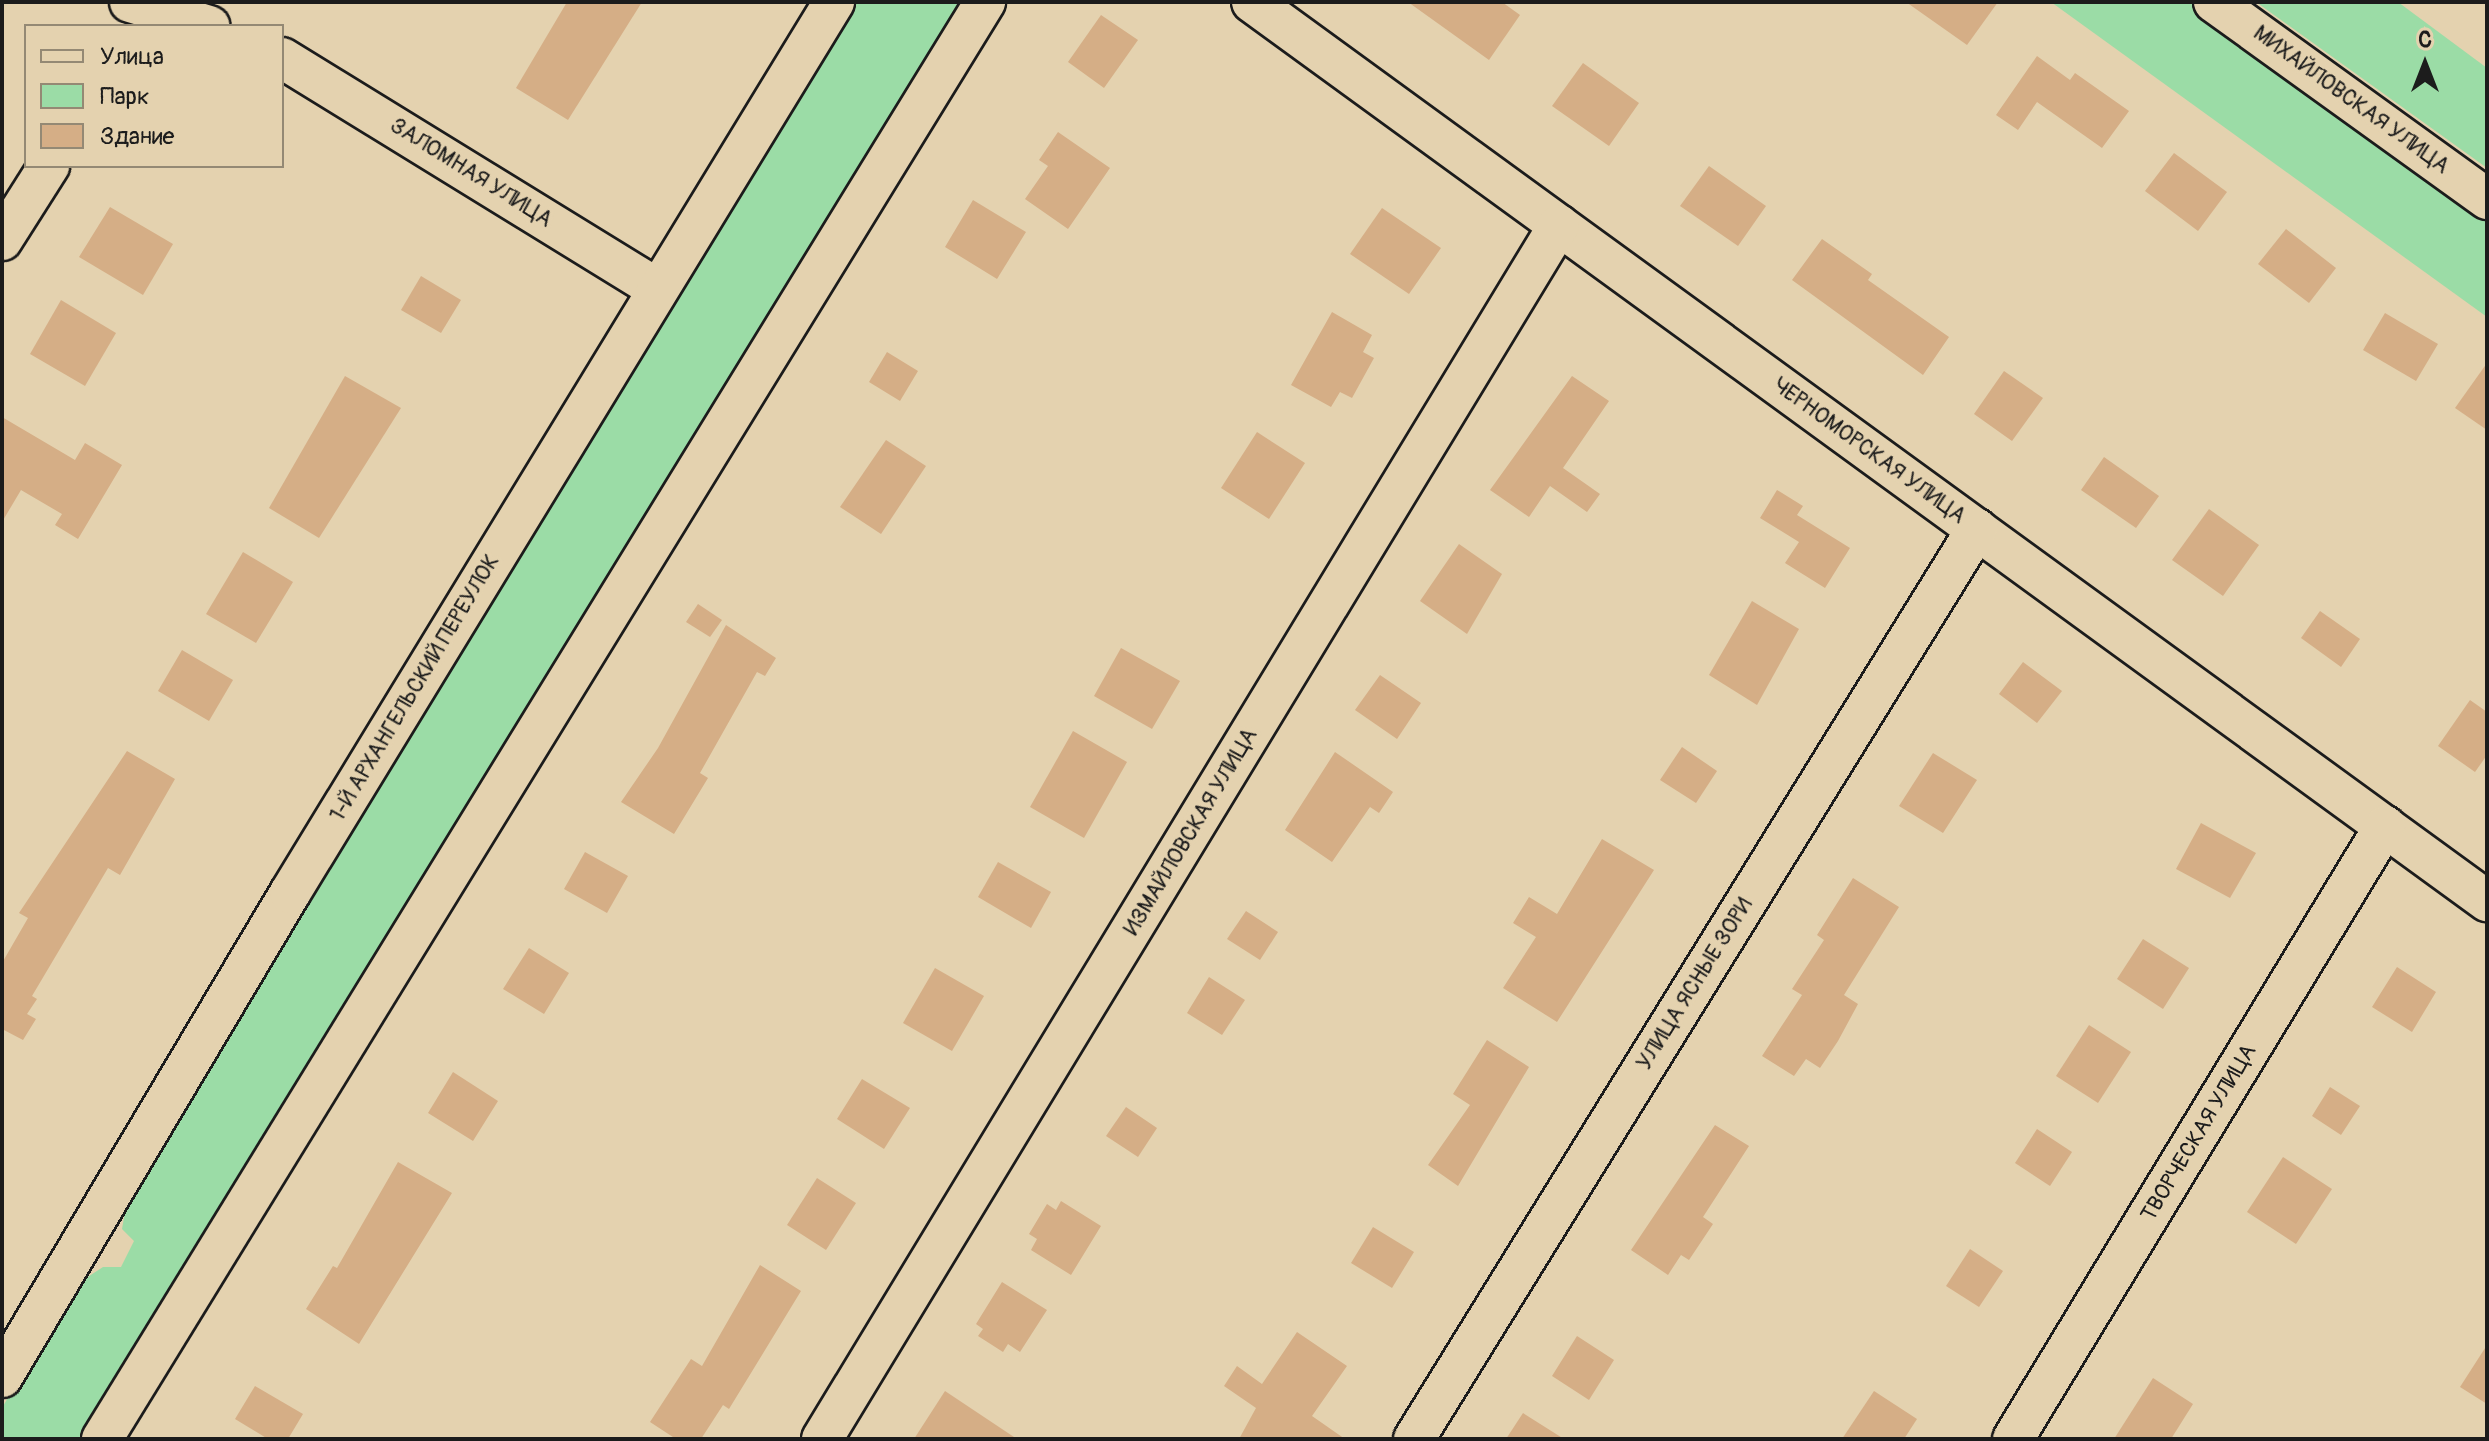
<!DOCTYPE html>
<html>
<head>
<meta charset="utf-8">
<style>
	body { margin:0 }
	#map { position:relative; width:2489px; height:1441px; overflow:hidden; background:#e4d2af; font-family:Pangolin,sans-serif }
	div>[style] { position:absolute }
	.green>* { inset:0; background:#9bdca6 }
	.building>* { inset:0; background:#d5ae86 }
	.roads { filter:drop-shadow(2px 0 #1c1c1c) drop-shadow(-2px 0 #1c1c1c) drop-shadow(0 2px #1c1c1c) drop-shadow(0 -2px #1c1c1c) }
	.minor>* { height:40px; margin:-20px; padding:0 20px; transform-origin:20px; border-radius:20px; background:#e4d2af }
	span { translate:-50% -50%; white-space:nowrap; text-align:center; line-height:1.15; -webkit-text-stroke:8px #e4d2af; paint-order:stroke }
	.street-label { font-size:22px; color:#1c1c1c }
	.frame { position:absolute; inset:0; border:4px solid #1c1c1c; pointer-events:none }
	.legend { position:absolute; left:24px; top:24px; width:260px; height:144px; box-sizing:border-box; background:#e4d2af; border:2px solid #948974; margin:0; padding:10px 14px; list-style:none; font-size:24px; color:#1c1c1c }
	.legend li { display:flex; align-items:center; gap:16px; height:40px }
	.legend b { width:40px; border:2px solid #948974 }
	.north { position:absolute; left:2385px; top:24px; width:80px; height:80px; -webkit-text-stroke:6px #e4d2af; paint-order:stroke; rotate:0deg; font-size:22px; font-weight:700; line-height:32px; text-align:center; color:#1c1c1c }
	.north::after { content:''; display:block; margin:auto; width:28px; height:36px; background:#1c1c1c; clip-path:polygon(50% 0,100% 100%,50% 72%,0 100%) }
</style>
</head>
<body>
<div id="map">
	<div class="green">
		<i style="clip-path:polygon(847px 2px,974px 2px,90px 1439px,2px 1439px,2px 1408px,71px 1288px,103px 1267px,121px 1267px,134px 1241px,122px 1229px,126px 1206px)"></i>
		<i style="clip-path:polygon(2051px 2px,2193px 2px,2487px 214px,2487px 317px)"></i>
		<i style="clip-path:polygon(2256px 2px,2398px 2px,2487px 68px,2487px 168px)"></i>
	</div>
	<div class="building">
		<i style="clip-path:polygon(567px 2px,642px 2px,568px 120px,516px 88px)"></i>
		<i style="clip-path:polygon(1408px 2px,1502px 2px,1520px 15px,1489px 60px)"></i>
		<i style="clip-path:polygon(1906px 2px,1998px 2px,1967px 45px)"></i>
		<i style="clip-path:polygon(1101px 15px,1138px 40px,1104px 88px,1068px 62px)"></i>
		<i style="clip-path:polygon(2037px 56px,2070px 80px,2075px 73px,2129px 111px,2102px 148px,2037px 102px,2018px 130px,1996px 115px)"></i>
		<i style="clip-path:polygon(1583px 63px,1639px 103px,1609px 146px,1552px 106px)"></i>
		<i style="clip-path:polygon(1058px 132px,1110px 168px,1068px 229px,1025px 199px,1048px 166px,1039px 160px)"></i>
		<i style="clip-path:polygon(2174px 153px,2227px 192px,2198px 231px,2145px 191px)"></i>
		<i style="clip-path:polygon(1709px 166px,1766px 206px,1738px 246px,1680px 206px)"></i>
		<i style="clip-path:polygon(973px 200px,1026px 232px,997px 279px,945px 247px)"></i>
		<i style="clip-path:polygon(110px 207px,173px 244px,143px 295px,79px 257px)"></i>
		<i style="clip-path:polygon(1382px 208px,1441px 248px,1409px 294px,1350px 254px)"></i>
		<i style="clip-path:polygon(2286px 229px,2336px 268px,2309px 303px,2258px 264px)"></i>
		<i style="clip-path:polygon(1822px 239px,1872px 274px,1868px 280px,1949px 337px,1923px 375px,1792px 280px)"></i>
		<i style="clip-path:polygon(421px 276px,461px 300px,441px 333px,401px 310px)"></i>
		<i style="clip-path:polygon(61px 300px,116px 333px,85px 386px,30px 354px)"></i>
		<i style="clip-path:polygon(1332px 312px,1372px 335px,1363px 352px,1374px 358px,1352px 398px,1340px 392px,1331px 407px,1291px 385px)"></i>
		<i style="clip-path:polygon(2385px 313px,2438px 344px,2416px 381px,2363px 350px)"></i>
		<i style="clip-path:polygon(887px 352px,918px 371px,900px 401px,869px 382px)"></i>
		<i style="clip-path:polygon(2487px 363px,2487px 430px,2455px 408px)"></i>
		<i style="clip-path:polygon(2004px 371px,2043px 398px,2012px 441px,1974px 414px)"></i>
		<i style="clip-path:polygon(345px 376px,401px 408px,319px 538px,269px 508px)"></i>
		<i style="clip-path:polygon(1572px 376px,1609px 401px,1563px 468px,1600px 494px,1587px 512px,1550px 486px,1529px 517px,1490px 490px)"></i>
		<i style="clip-path:polygon(2px 417px,75px 460px,85px 443px,122px 465px,78px 539px,55px 525px,62px 514px,21px 490px,2px 522px)"></i>
		<i style="clip-path:polygon(1257px 432px,1305px 463px,1269px 519px,1221px 488px)"></i>
		<i style="clip-path:polygon(886px 440px,926px 466px,881px 534px,840px 507px)"></i>
		<i style="clip-path:polygon(2104px 457px,2159px 496px,2136px 528px,2081px 490px)"></i>
		<i style="clip-path:polygon(1777px 490px,1803px 506px,1797px 515px,1850px 548px,1825px 588px,1785px 563px,1799px 542px,1760px 518px)"></i>
		<i style="clip-path:polygon(2209px 509px,2259px 545px,2223px 596px,2172px 560px)"></i>
		<i style="clip-path:polygon(1459px 544px,1502px 574px,1467px 634px,1420px 601px)"></i>
		<i style="clip-path:polygon(243px 552px,293px 582px,256px 643px,206px 614px)"></i>
		<i style="clip-path:polygon(1752px 601px,1799px 629px,1757px 705px,1709px 675px)"></i>
		<i style="clip-path:polygon(698px 604px,722px 620px,710px 637px,686px 622px)"></i>
		<i style="clip-path:polygon(2320px 611px,2360px 639px,2341px 667px,2301px 638px)"></i>
		<i style="clip-path:polygon(726px 625px,776px 658px,765px 676px,757px 672px,700px 773px,708px 778px,674px 834px,621px 802px,658px 748px)"></i>
		<i style="clip-path:polygon(1121px 648px,1180px 681px,1152px 729px,1094px 696px)"></i>
		<i style="clip-path:polygon(182px 650px,233px 680px,209px 721px,158px 691px)"></i>
		<i style="clip-path:polygon(2023px 662px,2062px 691px,2037px 723px,1999px 694px)"></i>
		<i style="clip-path:polygon(1380px 675px,1421px 703px,1397px 739px,1355px 710px)"></i>
		<i style="clip-path:polygon(2470px 700px,2487px 712px,2487px 755px,2475px 772px,2438px 746px)"></i>
		<i style="clip-path:polygon(1073px 731px,1127px 762px,1084px 838px,1030px 807px)"></i>
		<i style="clip-path:polygon(1682px 747px,1717px 771px,1696px 803px,1660px 780px)"></i>
		<i style="clip-path:polygon(127px 751px,175px 779px,120px 875px,108px 868px,32px 996px,37px 999px,27px 1014px,36px 1019px,23px 1040px,2px 1029px,2px 963px,28px 918px,19px 913px)"></i>
		<i style="clip-path:polygon(1335px 752px,1393px 792px,1379px 813px,1370px 807px,1332px 862px,1285px 830px)"></i>
		<i style="clip-path:polygon(1933px 753px,1977px 780px,1943px 833px,1899px 806px)"></i>
		<i style="clip-path:polygon(2201px 823px,2256px 853px,2230px 898px,2176px 869px)"></i>
		<i style="clip-path:polygon(1602px 839px,1654px 870px,1557px 1022px,1503px 988px,1536px 937px,1513px 923px,1529px 897px,1557px 914px)"></i>
		<i style="clip-path:polygon(585px 852px,628px 876px,607px 913px,564px 889px)"></i>
		<i style="clip-path:polygon(998px 862px,1051px 892px,1031px 928px,978px 897px)"></i>
		<i style="clip-path:polygon(1853px 878px,1899px 907px,1844px 995px,1858px 1004px,1838px 1041px,1820px 1068px,1806px 1059px,1794px 1076px,1762px 1056px,1802px 995px,1792px 989px,1824px 940px,1817px 935px)"></i>
		<i style="clip-path:polygon(1246px 911px,1278px 932px,1260px 960px,1227px 939px)"></i>
		<i style="clip-path:polygon(2143px 939px,2189px 968px,2163px 1009px,2117px 979px)"></i>
		<i style="clip-path:polygon(529px 948px,569px 973px,544px 1014px,503px 989px)"></i>
		<i style="clip-path:polygon(2397px 967px,2436px 992px,2412px 1032px,2372px 1007px)"></i>
		<i style="clip-path:polygon(935px 968px,984px 996px,952px 1051px,903px 1023px)"></i>
		<i style="clip-path:polygon(1209px 977px,1245px 1000px,1222px 1035px,1187px 1013px)"></i>
		<i style="clip-path:polygon(2089px 1025px,2131px 1052px,2098px 1103px,2056px 1076px)"></i>
		<i style="clip-path:polygon(1487px 1040px,1529px 1067px,1458px 1186px,1428px 1165px,1470px 1105px,1453px 1094px)"></i>
		<i style="clip-path:polygon(453px 1072px,498px 1101px,473px 1141px,428px 1113px)"></i>
		<i style="clip-path:polygon(862px 1079px,910px 1108px,884px 1149px,837px 1119px)"></i>
		<i style="clip-path:polygon(2330px 1087px,2360px 1106px,2341px 1135px,2312px 1116px)"></i>
		<i style="clip-path:polygon(1126px 1107px,1157px 1128px,1138px 1157px,1106px 1136px)"></i>
		<i style="clip-path:polygon(1715px 1125px,1749px 1146px,1703px 1217px,1713px 1224px,1689px 1260px,1681px 1255px,1668px 1275px,1631px 1250px)"></i>
		<i style="clip-path:polygon(2037px 1129px,2072px 1152px,2050px 1186px,2015px 1163px)"></i>
		<i style="clip-path:polygon(2283px 1157px,2332px 1189px,2296px 1244px,2247px 1212px)"></i>
		<i style="clip-path:polygon(398px 1162px,452px 1193px,359px 1344px,306px 1309px,333px 1266px,337px 1268px)"></i>
		<i style="clip-path:polygon(817px 1178px,856px 1203px,826px 1250px,787px 1225px)"></i>
		<i style="clip-path:polygon(1061px 1201px,1101px 1226px,1071px 1275px,1031px 1250px,1037px 1239px,1029px 1234px,1047px 1204px,1056px 1210px)"></i>
		<i style="clip-path:polygon(1373px 1227px,1414px 1252px,1392px 1288px,1351px 1263px)"></i>
		<i style="clip-path:polygon(1970px 1249px,2003px 1271px,1979px 1307px,1946px 1286px)"></i>
		<i style="clip-path:polygon(760px 1265px,801px 1291px,729px 1409px,723px 1405px,701px 1439px,676px 1439px,650px 1422px,691px 1359px,702px 1366px)"></i>
		<i style="clip-path:polygon(1002px 1282px,1047px 1310px,1020px 1352px,1008px 1344px,1003px 1352px,978px 1336px,983px 1329px,976px 1324px)"></i>
		<i style="clip-path:polygon(1297px 1332px,1347px 1366px,1312px 1416px,1345px 1439px,1239px 1439px,1256px 1408px,1224px 1386px,1237px 1366px,1262px 1384px)"></i>
		<i style="clip-path:polygon(1577px 1336px,1614px 1360px,1589px 1400px,1552px 1376px)"></i>
		<i style="clip-path:polygon(2487px 1345px,2487px 1404px,2460px 1387px)"></i>
		<i style="clip-path:polygon(2153px 1378px,2193px 1404px,2171px 1439px,2114px 1439px)"></i>
		<i style="clip-path:polygon(255px 1386px,303px 1414px,288px 1439px,268px 1439px,235px 1419px)"></i>
		<i style="clip-path:polygon(945px 1391px,1017px 1439px,914px 1439px)"></i>
		<i style="clip-path:polygon(1874px 1391px,1917px 1419px,1904px 1439px,1842px 1439px)"></i>
		<i style="clip-path:polygon(1523px 1413px,1564px 1439px,1506px 1439px)"></i>
	</div>
	<div class="roads">
		<div class="minor">
			<i style="left:130px;top:2px;width:83px;rotate:16.9deg"></i>
			<i style="left:1252px;top:2px;width:1528px;rotate:36.05deg"></i>
			<i style="left:2214px;top:2px;width:337px;rotate:35.8deg"></i>
			<i style="left:282px;top:58px;width:441px;rotate:31.6deg"></i>
			<i style="left:2px;top:240px;width:88px;rotate:-57.6deg"></i>
			<i style="left:2px;top:1377px;width:563px;rotate:-59.25deg"></i>
			<i style="left:290px;top:893px;width:1044px;rotate:-58.59deg"></i>
			<i style="left:102px;top:1439px;width:1687px;rotate:-58.43deg"></i>
			<i style="left:822px;top:1439px;width:1420px;rotate:-58.74deg"></i>
			<i style="left:1414px;top:1439px;width:1070px;rotate:-58.26deg"></i>
			<i style="left:2013px;top:1439px;width:717px;rotate:-58.75deg"></i>
		</div>
	</div>
	<div class="street-label">
		<span style="left:2351px;top:100px;rotate:36deg">МИХАЙЛОВСКАЯ УЛИЦА</span>
		<span style="left:471px;top:173px;rotate:32deg">ЗАЛОМНАЯ УЛИЦА</span>
		<span style="left:1869px;top:451px;rotate:36deg">ЧЕРНОМОРСКАЯ УЛИЦА</span>
		<span style="left:415px;top:688px;rotate:-59deg">1-Й АРХАНГЕЛЬСКИЙ ПЕРЕУЛОК</span>
		<span style="left:1191px;top:832px;rotate:-59deg">ИЗМАЙЛОВСКАЯ УЛИЦА</span>
		<span style="left:1695px;top:984px;rotate:-58deg">УЛИЦА ЯСНЫЕ ЗОРИ</span>
		<span style="left:2199px;top:1133px;rotate:-59deg">ТВОРЧЕСКАЯ УЛИЦА</span>
	</div>
	<div class="frame"></div>
	<ul class="legend">
	<li><b style="height:10px;background:#e4d2af"></b>Улица</li>
	<li><b style="height:22px;background:#9bdca6"></b>Парк</li>
	<li><b style="height:22px;background:#d5ae86"></b>Здание</li>
	</ul>
	<div class="north">С</div>
</div>
</body>
</html>
